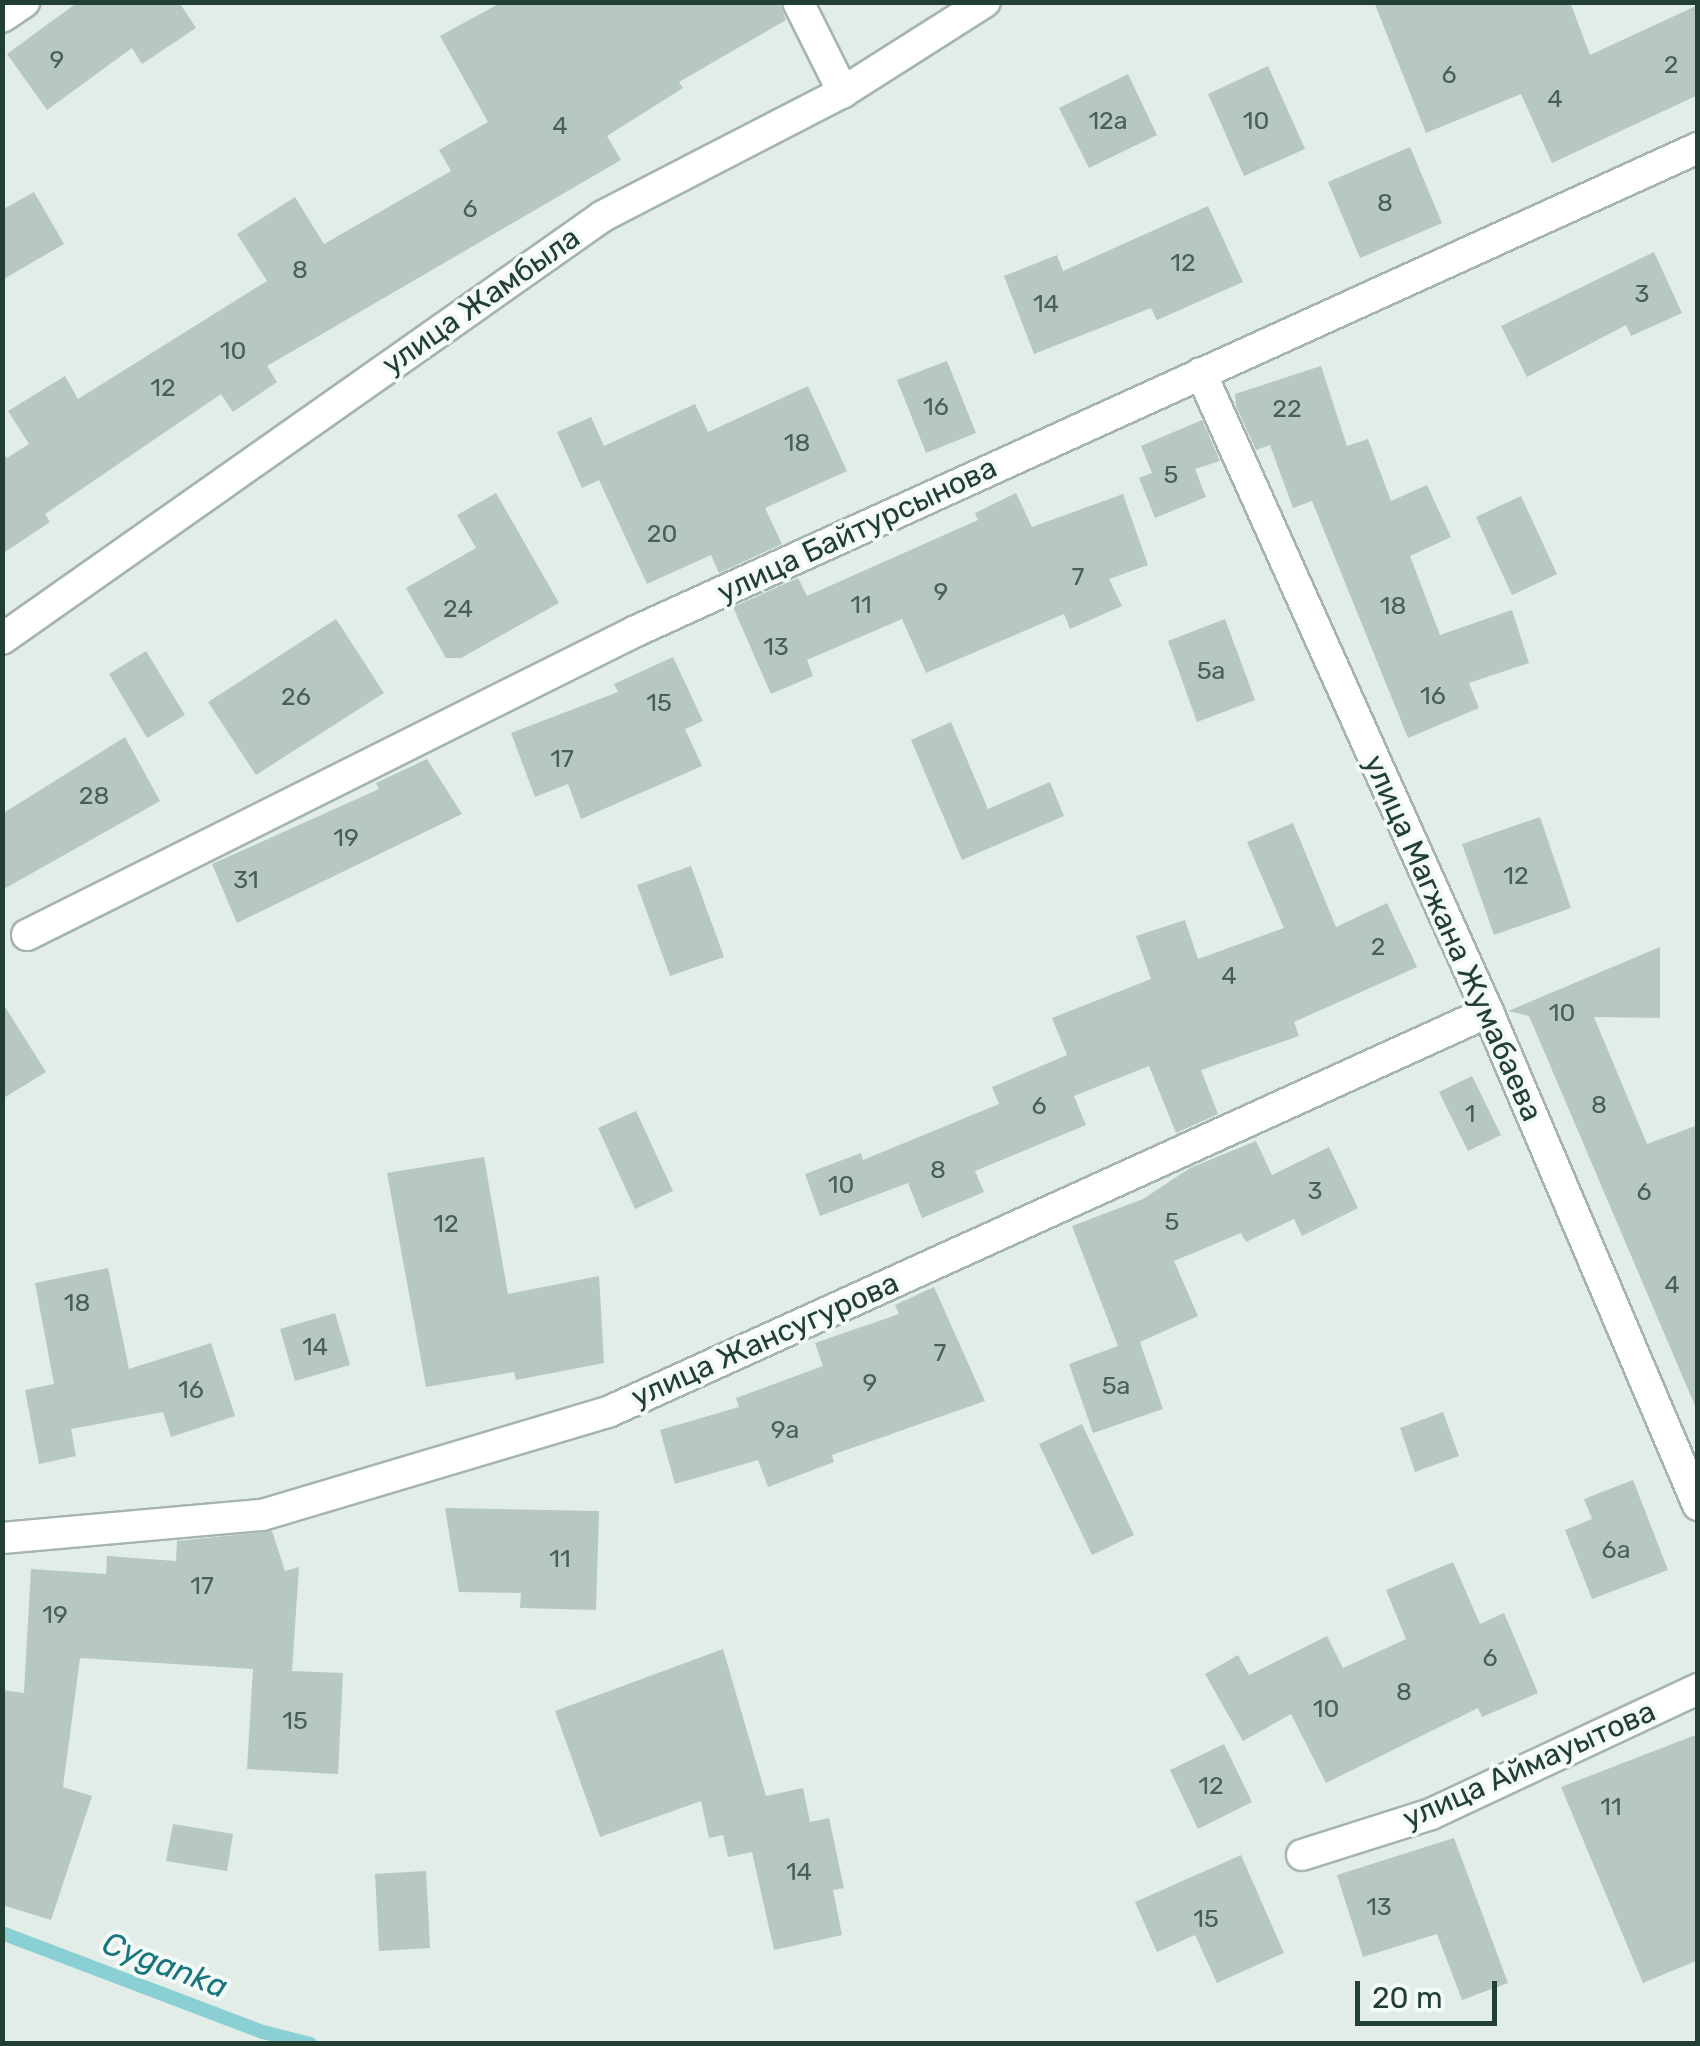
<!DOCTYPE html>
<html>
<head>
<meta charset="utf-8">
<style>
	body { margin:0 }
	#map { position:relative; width:1700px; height:2046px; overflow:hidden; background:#e2ede7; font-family:Rubik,sans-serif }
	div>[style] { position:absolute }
	.stream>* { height:14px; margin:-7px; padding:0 7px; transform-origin:7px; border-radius:7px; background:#89cfd4 }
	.building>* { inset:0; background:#b7c8c0 }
	.roads { filter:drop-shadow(2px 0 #a5b5ae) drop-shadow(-2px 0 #a5b5ae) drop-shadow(0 2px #a5b5ae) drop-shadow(0 -2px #a5b5ae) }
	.minor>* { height:30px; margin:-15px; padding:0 15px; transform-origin:15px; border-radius:15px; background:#fff }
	span { translate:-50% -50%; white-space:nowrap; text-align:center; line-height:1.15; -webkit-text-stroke:8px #f3f9f6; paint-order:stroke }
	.number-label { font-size:25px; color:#476157 }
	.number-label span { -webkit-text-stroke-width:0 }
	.street-label { font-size:30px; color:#223f34 }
	.water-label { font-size:32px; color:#19757d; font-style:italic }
	.frame { position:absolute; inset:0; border:5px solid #223f34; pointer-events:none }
	.scale { position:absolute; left:1355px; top:1981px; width:142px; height:45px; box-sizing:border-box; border:5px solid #223f34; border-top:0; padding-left:12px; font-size:30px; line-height:35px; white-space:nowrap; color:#223f34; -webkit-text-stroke:8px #f3f9f6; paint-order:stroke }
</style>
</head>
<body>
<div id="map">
	<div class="stream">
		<i style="left:2px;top:1933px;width:279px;rotate:20.8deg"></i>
		<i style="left:263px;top:2032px;width:49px;rotate:14.3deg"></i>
	</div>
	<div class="building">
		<i style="clip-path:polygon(78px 2px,179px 2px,196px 28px,142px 64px,132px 48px,47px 110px,7px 54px)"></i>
		<i style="clip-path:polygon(502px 2px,779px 2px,786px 20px,679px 82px,683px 88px,607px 136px,621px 160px,267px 366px,277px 382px,233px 412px,221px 394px,45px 514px,50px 522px,2px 554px,2px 451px,7px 458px,29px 444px,8px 411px,65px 376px,78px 399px,267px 281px,237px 234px,295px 197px,324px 244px,451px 171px,439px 150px,488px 122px,440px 36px)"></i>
		<i style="clip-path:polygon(1374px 2px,1570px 2px,1590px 55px,1698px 5px,1698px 95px,1552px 163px,1521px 94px,1426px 133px)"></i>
		<i style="clip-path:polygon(1268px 66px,1305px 149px,1244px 176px,1208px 94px)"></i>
		<i style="clip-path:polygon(1128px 74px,1157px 135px,1089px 168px,1059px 108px)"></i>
		<i style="clip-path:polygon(1410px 147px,1442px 223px,1360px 258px,1328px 182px)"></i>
		<i style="clip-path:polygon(34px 192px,64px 244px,2px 280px,2px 210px)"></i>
		<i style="clip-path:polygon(1208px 206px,1243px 282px,1157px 320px,1151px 308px,1034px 354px,1004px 276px,1057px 255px,1063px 271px)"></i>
		<i style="clip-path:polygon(1654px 252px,1682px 313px,1631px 336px,1626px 325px,1527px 377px,1501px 326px)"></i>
		<i style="clip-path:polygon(947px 361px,976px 433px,926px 453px,897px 380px)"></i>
		<i style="clip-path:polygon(1321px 366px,1347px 446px,1368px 439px,1391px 501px,1427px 485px,1451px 537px,1410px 556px,1440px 635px,1512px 610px,1529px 663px,1469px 683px,1479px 708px,1408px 738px,1312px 501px,1293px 508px,1270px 445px,1256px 450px,1236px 406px,1235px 394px)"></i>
		<i style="clip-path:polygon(808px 386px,847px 471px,765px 508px,782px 544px,719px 573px,711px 555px,647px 584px,599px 480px,582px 488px,557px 432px,591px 417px,604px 446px,695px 404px,708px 432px)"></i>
		<i style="clip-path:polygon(1202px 420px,1220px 461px,1195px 469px,1206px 497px,1155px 518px,1139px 478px,1152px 473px,1141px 446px)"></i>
		<i style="clip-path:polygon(496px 493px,559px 603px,461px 658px,446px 658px,406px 588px,476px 548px,457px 515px)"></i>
		<i style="clip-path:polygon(1016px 493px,1032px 527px,1123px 494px,1148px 565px,1109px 579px,1122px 606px,1070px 629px,1064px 614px,926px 673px,902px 619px,807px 660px,813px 676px,771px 694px,733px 607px,798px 578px,807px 596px,978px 520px,975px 513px)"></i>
		<i style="clip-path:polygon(1521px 496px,1557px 574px,1512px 595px,1476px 517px)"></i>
		<i style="clip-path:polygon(336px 619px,384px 693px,256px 775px,208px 702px)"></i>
		<i style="clip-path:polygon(1225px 619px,1255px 700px,1197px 722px,1168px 641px)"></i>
		<i style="clip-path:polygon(146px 651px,185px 715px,147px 738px,109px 674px)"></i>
		<i style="clip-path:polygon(673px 657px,703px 721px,685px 729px,702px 766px,581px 819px,568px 784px,535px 797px,511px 733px,618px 692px,614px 684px)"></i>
		<i style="clip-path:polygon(951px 722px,988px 809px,1050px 782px,1064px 816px,962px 860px,911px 740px)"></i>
		<i style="clip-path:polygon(125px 737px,160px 801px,2px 890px,2px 814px)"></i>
		<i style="clip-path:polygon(427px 759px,462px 814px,237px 923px,212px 864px,379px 789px,376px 783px)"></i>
		<i style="clip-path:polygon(1540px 817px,1571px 908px,1494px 935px,1462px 844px)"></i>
		<i style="clip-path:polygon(1293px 823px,1336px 927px,1387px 903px,1417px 967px,1294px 1022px,1299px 1036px,1201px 1070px,1218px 1114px,1176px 1133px,1149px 1066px,1074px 1096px,1086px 1125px,975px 1171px,984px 1192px,922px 1218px,908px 1183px,820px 1216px,805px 1174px,861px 1153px,863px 1160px,999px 1104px,992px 1087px,1067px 1055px,1052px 1018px,1151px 979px,1136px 936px,1185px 920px,1198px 959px,1284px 928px,1247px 842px)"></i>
		<i style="clip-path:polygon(691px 866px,724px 957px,670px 976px,637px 885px)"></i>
		<i style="clip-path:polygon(1660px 947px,1660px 1018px,1594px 1017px,1647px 1144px,1698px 1125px,1696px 1408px,1529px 1016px,1508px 1011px)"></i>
		<i style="clip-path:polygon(2px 1002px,46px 1072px,2px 1099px)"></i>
		<i style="clip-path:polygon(1472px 1076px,1501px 1135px,1468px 1151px,1439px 1092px)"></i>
		<i style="clip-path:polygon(636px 1111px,673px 1191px,635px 1209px,598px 1128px)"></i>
		<i style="clip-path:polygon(1256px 1141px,1272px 1175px,1329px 1147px,1358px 1208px,1302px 1236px,1294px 1219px,1246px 1242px,1241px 1233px,1174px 1261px,1198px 1316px,1140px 1342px,1163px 1409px,1093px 1433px,1069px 1364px,1118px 1346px,1072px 1226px,1143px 1199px,1190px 1168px)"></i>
		<i style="clip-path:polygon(484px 1157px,508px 1294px,599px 1276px,604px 1363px,516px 1380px,514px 1372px,426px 1387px,387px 1173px)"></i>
		<i style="clip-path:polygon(108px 1268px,129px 1369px,211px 1343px,235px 1416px,171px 1437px,163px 1412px,71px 1429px,76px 1456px,39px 1464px,25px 1390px,54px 1384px,35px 1283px)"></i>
		<i style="clip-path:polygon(934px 1287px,985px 1401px,832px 1455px,834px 1462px,768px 1487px,758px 1460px,675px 1484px,660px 1430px,739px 1407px,736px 1398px,823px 1366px,815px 1343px,899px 1314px,895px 1305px)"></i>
		<i style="clip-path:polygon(335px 1313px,350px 1365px,295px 1381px,280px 1329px)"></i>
		<i style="clip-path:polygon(1443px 1412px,1459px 1456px,1415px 1472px,1400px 1428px)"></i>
		<i style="clip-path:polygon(1082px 1424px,1134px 1535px,1092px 1555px,1039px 1444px)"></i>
		<i style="clip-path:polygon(1633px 1480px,1668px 1570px,1592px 1599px,1565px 1530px,1592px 1519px,1584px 1499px)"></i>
		<i style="clip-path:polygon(445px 1508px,599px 1511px,596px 1610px,520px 1608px,521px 1593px,459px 1592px)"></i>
		<i style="clip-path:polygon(272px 1531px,285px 1571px,299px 1567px,292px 1671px,343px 1673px,338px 1774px,247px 1769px,253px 1669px,80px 1658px,63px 1787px,92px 1796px,51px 1920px,2px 1905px,2px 1690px,24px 1693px,31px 1569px,106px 1574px,107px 1556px,176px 1561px,177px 1541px)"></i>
		<i style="clip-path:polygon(1453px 1562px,1480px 1624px,1504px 1613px,1538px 1693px,1482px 1717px,1478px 1708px,1326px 1783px,1291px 1714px,1243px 1741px,1205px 1674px,1238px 1655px,1249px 1675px,1327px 1636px,1343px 1668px,1406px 1639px,1386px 1590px)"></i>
		<i style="clip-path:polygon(723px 1649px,766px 1796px,803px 1788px,810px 1822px,829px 1818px,844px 1888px,833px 1890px,842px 1935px,774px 1950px,752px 1852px,728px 1857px,723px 1835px,709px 1838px,701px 1801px,600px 1837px,555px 1711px)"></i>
		<i style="clip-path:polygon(1698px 1734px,1698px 1960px,1643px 1983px,1561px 1787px)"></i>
		<i style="clip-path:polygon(1224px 1744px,1252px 1802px,1198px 1829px,1170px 1770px)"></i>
		<i style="clip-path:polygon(173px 1824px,233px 1834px,227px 1871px,166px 1861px)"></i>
		<i style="clip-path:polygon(1454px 1838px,1508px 1983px,1462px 2000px,1437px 1934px,1363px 1957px,1337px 1875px)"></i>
		<i style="clip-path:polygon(1241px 1855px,1284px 1953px,1217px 1983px,1195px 1935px,1157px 1952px,1135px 1902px)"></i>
		<i style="clip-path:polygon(426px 1871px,430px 1948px,379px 1951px,375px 1874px)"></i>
	</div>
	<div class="roads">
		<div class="minor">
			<i style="left:798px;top:2px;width:101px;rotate:63.4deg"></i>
			<i style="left:2px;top:17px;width:27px;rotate:-34deg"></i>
			<i style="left:1201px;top:373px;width:700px;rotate:65.81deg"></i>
			<i style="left:1488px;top:1012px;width:536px;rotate:66.93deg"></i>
			<i style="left:2px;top:639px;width:735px;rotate:-35.14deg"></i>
			<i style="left:603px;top:216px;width:270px;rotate:-27.3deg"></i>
			<i style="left:843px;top:92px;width:168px;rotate:-32.4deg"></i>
			<i style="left:27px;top:935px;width:681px;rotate:-26.53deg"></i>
			<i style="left:636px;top:631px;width:1167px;rotate:-24.46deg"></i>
			<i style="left:2px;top:1538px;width:261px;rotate:-5.1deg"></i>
			<i style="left:262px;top:1515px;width:361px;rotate:-16.6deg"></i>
			<i style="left:608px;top:1412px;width:967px;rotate:-24.44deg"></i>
			<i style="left:1302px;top:1855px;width:135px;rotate:-17.6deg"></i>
			<i style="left:1431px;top:1814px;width:295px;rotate:-25.1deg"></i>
		</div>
	</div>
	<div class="number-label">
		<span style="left:57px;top:60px">9</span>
		<span style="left:1671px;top:65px">2</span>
		<span style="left:1449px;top:75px">6</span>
		<span style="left:1555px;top:99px">4</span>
		<span style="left:1108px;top:121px">12а</span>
		<span style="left:1256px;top:121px">10</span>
		<span style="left:560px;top:126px">4</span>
		<span style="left:1385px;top:203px">8</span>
		<span style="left:470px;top:209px">6</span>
		<span style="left:1183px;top:263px">12</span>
		<span style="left:300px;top:270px">8</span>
		<span style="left:1642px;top:294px">3</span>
		<span style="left:1046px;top:304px">14</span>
		<span style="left:233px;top:351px">10</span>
		<span style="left:163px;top:388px">12</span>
		<span style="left:936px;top:407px">16</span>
		<span style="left:1287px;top:409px">22</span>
		<span style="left:797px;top:443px">18</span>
		<span style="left:1171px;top:475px">5</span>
		<span style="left:662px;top:534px">20</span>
		<span style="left:1078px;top:577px">7</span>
		<span style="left:941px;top:592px">9</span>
		<span style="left:861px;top:605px">11</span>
		<span style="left:1393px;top:606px">18</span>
		<span style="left:458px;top:609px">24</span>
		<span style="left:776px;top:647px">13</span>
		<span style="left:1211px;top:671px">5а</span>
		<span style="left:1433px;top:696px">16</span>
		<span style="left:296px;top:697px">26</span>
		<span style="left:659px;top:703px">15</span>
		<span style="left:562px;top:759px">17</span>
		<span style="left:94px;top:796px">28</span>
		<span style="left:346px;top:838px">19</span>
		<span style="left:1516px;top:876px">12</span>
		<span style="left:246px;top:880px">31</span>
		<span style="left:1378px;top:947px">2</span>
		<span style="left:1229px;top:976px">4</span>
		<span style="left:1562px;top:1013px">10</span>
		<span style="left:1599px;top:1105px">8</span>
		<span style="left:1039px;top:1106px">6</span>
		<span style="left:1470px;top:1114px">1</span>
		<span style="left:938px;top:1170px">8</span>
		<span style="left:841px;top:1185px">10</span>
		<span style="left:1315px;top:1191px">3</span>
		<span style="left:1644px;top:1192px">6</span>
		<span style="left:1172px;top:1222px">5</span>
		<span style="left:446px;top:1224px">12</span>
		<span style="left:1672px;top:1285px">4</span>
		<span style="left:77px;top:1303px">18</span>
		<span style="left:315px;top:1347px">14</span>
		<span style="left:940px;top:1353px">7</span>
		<span style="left:870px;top:1383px">9</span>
		<span style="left:1116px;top:1386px">5а</span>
		<span style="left:191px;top:1390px">16</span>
		<span style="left:785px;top:1430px">9а</span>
		<span style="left:1616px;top:1550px">6а</span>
		<span style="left:560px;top:1559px">11</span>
		<span style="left:202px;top:1586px">17</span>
		<span style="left:55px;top:1615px">19</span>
		<span style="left:1490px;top:1658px">6</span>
		<span style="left:1404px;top:1692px">8</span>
		<span style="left:1326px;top:1709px">10</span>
		<span style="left:295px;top:1721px">15</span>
		<span style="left:1211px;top:1786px">12</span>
		<span style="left:1611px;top:1807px">11</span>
		<span style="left:799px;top:1872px">14</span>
		<span style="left:1379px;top:1907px">13</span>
		<span style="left:1206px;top:1919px">15</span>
	</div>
	<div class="street-label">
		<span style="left:481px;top:301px;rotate:-35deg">улица Жамбыла</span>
		<span style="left:857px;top:530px;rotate:-25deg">улица Байтурсынова</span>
		<span style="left:1453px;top:938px;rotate:66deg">улица Магжана Жумабаева</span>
		<span style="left:765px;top:1340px;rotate:-24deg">улица Жансугурова</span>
		<span style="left:1529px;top:1765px;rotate:-24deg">улица Аймауытова</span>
	</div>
	<div class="water-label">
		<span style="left:165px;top:1965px;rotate:21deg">Cyganka</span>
	</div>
	<div class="frame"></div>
	<div class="scale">20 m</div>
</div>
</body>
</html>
